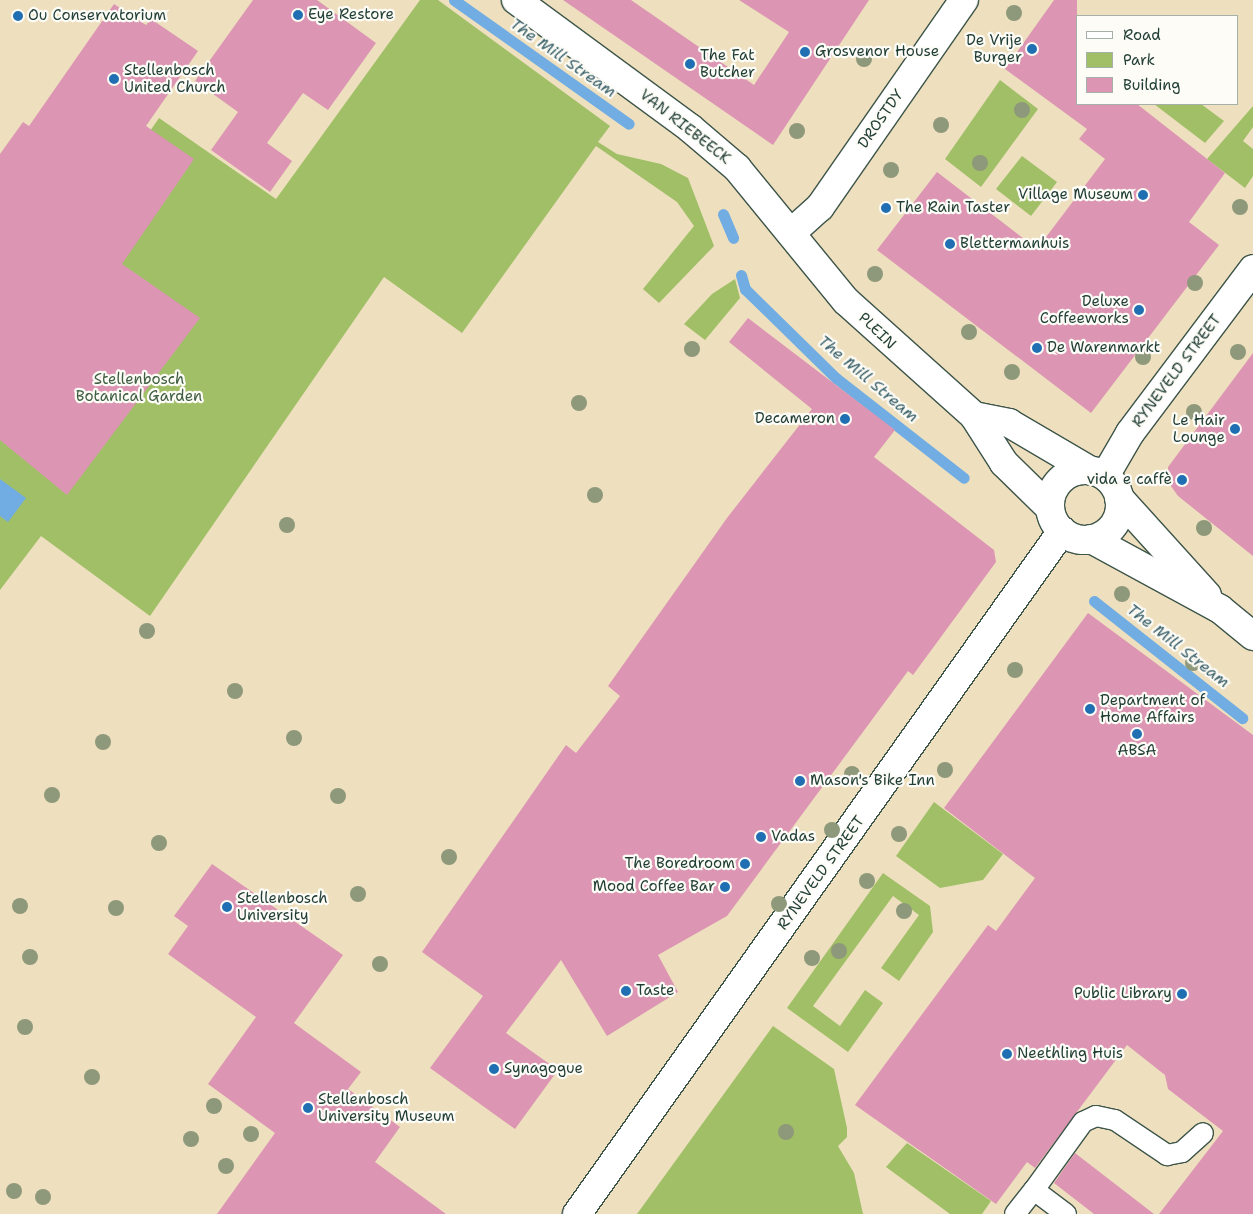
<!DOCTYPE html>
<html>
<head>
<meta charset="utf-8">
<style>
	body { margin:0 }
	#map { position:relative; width:1253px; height:1214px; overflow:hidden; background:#eee0bf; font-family:"Shantell Sans",sans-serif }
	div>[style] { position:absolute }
	.green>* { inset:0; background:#a0bf67 }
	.water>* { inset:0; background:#71ade2 }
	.stream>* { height:11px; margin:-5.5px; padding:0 5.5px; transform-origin:5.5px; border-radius:5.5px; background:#71ade2 }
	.building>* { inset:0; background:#dc95b2 }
	.roads { filter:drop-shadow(1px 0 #3e5549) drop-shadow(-1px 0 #3e5549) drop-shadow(0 1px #3e5549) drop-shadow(0 -1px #3e5549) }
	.lane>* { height:20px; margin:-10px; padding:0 10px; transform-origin:10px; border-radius:10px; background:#fff }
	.street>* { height:28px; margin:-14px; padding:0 14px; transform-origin:14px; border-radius:14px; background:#fff }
	.secondary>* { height:28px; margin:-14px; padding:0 14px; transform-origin:14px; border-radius:14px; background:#fff }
	.secondary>.ring { margin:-14px; padding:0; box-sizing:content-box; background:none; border:28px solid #fff; border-radius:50% }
	.trees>* { width:16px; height:16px; margin:-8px; border-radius:50%; background:#8e987a }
	.dots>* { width:14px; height:14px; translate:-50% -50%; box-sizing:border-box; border:2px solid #fdfcf7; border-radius:50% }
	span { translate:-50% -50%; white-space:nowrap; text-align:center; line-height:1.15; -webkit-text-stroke:4.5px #fdfcf7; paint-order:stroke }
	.poi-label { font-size:15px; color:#1f3d34 }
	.left { translate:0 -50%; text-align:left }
	.right { translate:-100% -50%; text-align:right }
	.street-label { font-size:15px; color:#1f3d34 }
	.park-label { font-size:15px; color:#3f5e41 }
	.water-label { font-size:16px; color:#385f68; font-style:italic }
	.legend { position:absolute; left:1076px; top:15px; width:162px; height:90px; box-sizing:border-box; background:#fdfcf7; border:1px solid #a4b0a9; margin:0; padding:6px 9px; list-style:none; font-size:15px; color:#1f3d34 }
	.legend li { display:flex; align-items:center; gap:10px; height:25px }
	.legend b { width:25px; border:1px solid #a4b0a9 }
</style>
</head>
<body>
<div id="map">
	<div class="green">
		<i style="clip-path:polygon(420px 0,438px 0,610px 126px,598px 142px,617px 154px,661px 164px,688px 178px,714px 246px,659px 303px,643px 289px,694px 226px,677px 202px,596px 146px,462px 333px,384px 277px,150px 616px,41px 536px,0 590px,0 259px,41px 288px,159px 118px,276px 199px)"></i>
		<i style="clip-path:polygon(1000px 80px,1038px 109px,981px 187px,945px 159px)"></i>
		<i style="clip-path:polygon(1154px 104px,1201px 104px,1224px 121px,1205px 143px)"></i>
		<i style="clip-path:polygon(1253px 106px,1253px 127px,1243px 141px,1253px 149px,1253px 176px,1245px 188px,1207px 159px)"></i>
		<i style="clip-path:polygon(1022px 156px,1057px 182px,1031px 216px,996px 189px)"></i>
		<i style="clip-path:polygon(735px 279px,740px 298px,705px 340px,684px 324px,712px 294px)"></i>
		<i style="clip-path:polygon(934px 802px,1003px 854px,983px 880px,940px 888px,896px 856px)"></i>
		<i style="clip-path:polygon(883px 873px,930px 906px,933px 932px,899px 981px,881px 968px,919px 915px,893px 896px,813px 1006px,840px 1026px,865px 990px,883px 1003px,848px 1052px,787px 1008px)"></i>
		<i style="clip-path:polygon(773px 1026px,834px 1069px,847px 1128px,847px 1137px,838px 1146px,854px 1173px,863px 1214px,637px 1214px)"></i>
		<i style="clip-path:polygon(907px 1143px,991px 1201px,982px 1214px,950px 1214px,886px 1167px)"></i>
	</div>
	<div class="water">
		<i style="clip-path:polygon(0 479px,26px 498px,8px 522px,0 516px)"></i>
	</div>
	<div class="stream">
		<i style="left:454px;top:0;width:214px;rotate:35.3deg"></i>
		<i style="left:723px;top:214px;width:26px;rotate:67deg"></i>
		<i style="left:741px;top:275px;width:15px;rotate:74deg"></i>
		<i style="left:745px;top:289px;width:127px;rotate:44.4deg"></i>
		<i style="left:836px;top:378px;width:162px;rotate:38deg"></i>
		<i style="left:1094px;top:601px;width:189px;rotate:38.3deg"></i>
	</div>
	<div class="building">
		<i style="clip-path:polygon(253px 0,317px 0,376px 43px,328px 110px,303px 93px,267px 143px,292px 161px,270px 192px,211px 150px,238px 112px,195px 81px)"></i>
		<i style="clip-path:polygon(563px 0,631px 0,754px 85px,789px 32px,739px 0,869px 0,773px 145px)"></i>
		<i style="clip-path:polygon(1054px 0,1077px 0,1077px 104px,1137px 104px,1225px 173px,1189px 222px,1219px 245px,1091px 413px,877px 250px,937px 172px,1037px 249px,1105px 159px,1079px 139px,1087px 129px,1005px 69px)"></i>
		<i style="clip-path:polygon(114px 4px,146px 25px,151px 19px,198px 51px,146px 126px,194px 159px,122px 264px,200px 318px,67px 495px,0 440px,0 154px,23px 122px,29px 126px)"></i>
		<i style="clip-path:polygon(748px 318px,895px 430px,874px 457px,994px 550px,996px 562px,913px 675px,908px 671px,727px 916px,658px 955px,678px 992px,607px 1036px,561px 960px,506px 1033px,558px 1070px,515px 1129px,430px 1068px,483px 996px,422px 952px,566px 745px,576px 753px,620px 696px,608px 686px,727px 518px,812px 409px,729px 342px)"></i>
		<i style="clip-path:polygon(1253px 353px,1253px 556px,1178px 496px,1168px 482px,1168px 467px)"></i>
		<i style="clip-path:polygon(1088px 613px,1253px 735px,1253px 1214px,1159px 1214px,1223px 1131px,1168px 1089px,1165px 1075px,1127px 1045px,1035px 1168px,1027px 1162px,996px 1204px,855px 1105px,988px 925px,996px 931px,1035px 878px,944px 808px)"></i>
		<i style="clip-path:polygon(212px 864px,343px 955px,294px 1023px,361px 1072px,348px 1089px,400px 1127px,375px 1162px,446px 1214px,217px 1214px,275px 1133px,208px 1084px,256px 1017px,168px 954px,188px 926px,174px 916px)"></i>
		<i style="clip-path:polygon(1075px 1153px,1154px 1214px,1094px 1214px,1054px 1183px)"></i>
	</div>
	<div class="roads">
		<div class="lane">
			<i style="left:1034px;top:1190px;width:84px;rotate:-54.2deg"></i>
			<i style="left:1083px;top:1122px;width:14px;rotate:-25deg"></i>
			<i style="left:1096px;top:1116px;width:19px;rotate:12deg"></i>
			<i style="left:1115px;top:1120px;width:63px;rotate:33.9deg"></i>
			<i style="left:1167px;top:1155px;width:15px;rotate:-11deg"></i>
			<i style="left:1182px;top:1152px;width:28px;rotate:-42deg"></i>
			<i style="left:1015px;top:1214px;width:31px;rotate:-52deg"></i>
			<i style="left:1034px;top:1190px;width:40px;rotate:37deg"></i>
		</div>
		<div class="street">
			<i style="left:1105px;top:476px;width:50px;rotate:-59.8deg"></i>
			<i style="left:1130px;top:433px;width:205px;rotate:-53.1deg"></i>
			<i style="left:577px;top:1214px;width:838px;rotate:-54.62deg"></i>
		</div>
		<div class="secondary">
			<i style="left:516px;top:0;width:216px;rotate:36.3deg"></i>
			<i style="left:690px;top:128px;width:62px;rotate:40.4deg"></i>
			<i style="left:737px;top:168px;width:172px;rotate:50.7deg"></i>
			<i style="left:846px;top:301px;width:172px;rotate:41.9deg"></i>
			<i style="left:974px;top:416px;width:56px;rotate:57.4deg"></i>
			<i style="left:1004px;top:463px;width:64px;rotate:44.4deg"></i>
			<i style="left:791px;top:233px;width:39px;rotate:-42deg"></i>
			<i style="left:820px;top:207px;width:252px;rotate:-55.2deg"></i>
			<i style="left:974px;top:416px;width:36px;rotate:11deg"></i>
			<i style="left:1009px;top:423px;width:93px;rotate:30.4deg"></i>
			<i class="ring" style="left:1050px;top:470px;width:42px;height:42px"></i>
			<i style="left:1119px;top:498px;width:131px;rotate:47.8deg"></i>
			<i style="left:1091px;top:539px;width:147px;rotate:28.5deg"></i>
			<i style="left:1220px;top:609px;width:43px;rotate:39.3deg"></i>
		</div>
	</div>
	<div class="trees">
		<i style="left:1014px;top:13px"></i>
		<i style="left:864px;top:59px"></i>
		<i style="left:1022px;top:110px"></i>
		<i style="left:941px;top:125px"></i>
		<i style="left:797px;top:131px"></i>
		<i style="left:980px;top:163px"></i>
		<i style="left:891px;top:170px"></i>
		<i style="left:1240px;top:207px"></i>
		<i style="left:875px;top:274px"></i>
		<i style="left:1195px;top:283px"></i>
		<i style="left:969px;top:332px"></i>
		<i style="left:692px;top:349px"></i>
		<i style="left:1238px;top:352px"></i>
		<i style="left:1143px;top:357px"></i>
		<i style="left:1012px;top:372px"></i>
		<i style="left:579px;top:403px"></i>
		<i style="left:1194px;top:412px"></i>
		<i style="left:595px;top:495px"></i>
		<i style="left:287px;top:525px"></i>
		<i style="left:1204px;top:528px"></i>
		<i style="left:1122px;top:594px"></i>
		<i style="left:147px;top:631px"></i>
		<i style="left:1193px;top:663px"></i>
		<i style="left:1015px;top:670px"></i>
		<i style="left:235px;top:691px"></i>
		<i style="left:294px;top:738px"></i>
		<i style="left:103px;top:742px"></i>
		<i style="left:945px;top:770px"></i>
		<i style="left:852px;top:774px"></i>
		<i style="left:52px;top:795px"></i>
		<i style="left:338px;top:796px"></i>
		<i style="left:832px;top:830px"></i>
		<i style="left:899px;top:834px"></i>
		<i style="left:159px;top:843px"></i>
		<i style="left:449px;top:857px"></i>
		<i style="left:867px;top:881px"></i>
		<i style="left:358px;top:894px"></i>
		<i style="left:779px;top:904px"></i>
		<i style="left:20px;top:906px"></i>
		<i style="left:116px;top:908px"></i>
		<i style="left:904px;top:911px"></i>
		<i style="left:839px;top:951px"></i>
		<i style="left:30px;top:957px"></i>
		<i style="left:812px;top:958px"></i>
		<i style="left:380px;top:964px"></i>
		<i style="left:25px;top:1027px"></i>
		<i style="left:92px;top:1077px"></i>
		<i style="left:214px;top:1106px"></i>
		<i style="left:786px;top:1132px"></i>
		<i style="left:251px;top:1134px"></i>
		<i style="left:191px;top:1139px"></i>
		<i style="left:226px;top:1166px"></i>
		<i style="left:14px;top:1191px"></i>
		<i style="left:43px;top:1197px"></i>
	</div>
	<div class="dots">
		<i style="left:298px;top:15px;background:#1f6fb2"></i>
		<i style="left:18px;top:16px;background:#1f6fb2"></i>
		<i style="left:1032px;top:49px;background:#1f6fb2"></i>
		<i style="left:805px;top:52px;background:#1f6fb2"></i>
		<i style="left:690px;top:64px;background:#1f6fb2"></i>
		<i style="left:114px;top:79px;background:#1f6fb2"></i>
		<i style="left:1143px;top:195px;background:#1f6fb2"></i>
		<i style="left:886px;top:208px;background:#1f6fb2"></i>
		<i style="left:950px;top:244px;background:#1f6fb2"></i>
		<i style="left:1139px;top:310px;background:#1f6fb2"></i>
		<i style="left:1037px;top:348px;background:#1f6fb2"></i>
		<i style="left:845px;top:419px;background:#1f6fb2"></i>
		<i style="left:1235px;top:429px;background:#1f6fb2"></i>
		<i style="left:1182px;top:480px;background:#1f6fb2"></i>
		<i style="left:1090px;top:709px;background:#1f6fb2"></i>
		<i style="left:1137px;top:734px;background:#1f6fb2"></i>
		<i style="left:800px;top:781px;background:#1f6fb2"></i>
		<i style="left:761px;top:837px;background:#1f6fb2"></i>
		<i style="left:745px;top:864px;background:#1f6fb2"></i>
		<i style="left:725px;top:887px;background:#1f6fb2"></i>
		<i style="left:227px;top:907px;background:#1f6fb2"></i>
		<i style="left:626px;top:991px;background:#1f6fb2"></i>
		<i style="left:1182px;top:994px;background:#1f6fb2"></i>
		<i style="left:1007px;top:1054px;background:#1f6fb2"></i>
		<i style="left:494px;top:1069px;background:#1f6fb2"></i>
		<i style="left:308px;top:1108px;background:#1f6fb2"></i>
	</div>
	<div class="poi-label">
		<span class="left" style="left:308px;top:15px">Eye Restore</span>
		<span class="left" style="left:28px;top:16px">Ou Conservatorium</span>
		<span class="right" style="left:1022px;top:49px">De Vrije<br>Burger</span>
		<span class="left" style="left:815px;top:52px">Grosvenor House</span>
		<span class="left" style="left:700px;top:64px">The Fat<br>Butcher</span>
		<span class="left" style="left:124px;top:79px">Stellenbosch<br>United Church</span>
		<span class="right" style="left:1133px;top:195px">Village Museum</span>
		<span class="left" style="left:896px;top:208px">The Rain Taster</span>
		<span class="left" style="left:960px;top:244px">Blettermanhuis</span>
		<span class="right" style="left:1129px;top:310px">Deluxe<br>Coffeeworks</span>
		<span class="left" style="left:1047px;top:348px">De Warenmarkt</span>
		<span class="right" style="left:835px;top:419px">Decameron</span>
		<span class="right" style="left:1225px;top:429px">Le Hair<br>Lounge</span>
		<span class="right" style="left:1172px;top:480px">vida e caffè</span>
		<span class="left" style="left:1100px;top:709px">Department of<br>Home Affairs</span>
		<span style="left:1137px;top:751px">ABSA</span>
		<span class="left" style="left:810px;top:781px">Mason's Bike Inn</span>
		<span class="left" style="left:771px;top:837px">Vadas</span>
		<span class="right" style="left:735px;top:864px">The Boredroom</span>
		<span class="right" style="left:715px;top:887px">Mood Coffee Bar</span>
		<span class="left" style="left:237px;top:907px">Stellenbosch<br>University</span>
		<span class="left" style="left:636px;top:991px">Taste</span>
		<span class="right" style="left:1172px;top:994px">Public Library</span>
		<span class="left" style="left:1017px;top:1054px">Neethling Huis</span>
		<span class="left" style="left:504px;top:1069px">Synagogue</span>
		<span class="left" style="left:318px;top:1108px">Stellenbosch<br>University Museum</span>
	</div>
	<div class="street-label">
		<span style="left:881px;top:119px;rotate:-55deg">DROSTDY</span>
		<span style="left:685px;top:127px;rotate:38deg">VAN RIEBEECK</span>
		<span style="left:877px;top:331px;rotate:44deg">PLEIN</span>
		<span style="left:1177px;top:371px;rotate:-53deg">RYNEVELD STREET</span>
		<span style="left:821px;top:873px;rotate:-54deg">RYNEVELD STREET</span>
	</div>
	<div class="park-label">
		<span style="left:139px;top:388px">Stellenbosch<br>Botanical Garden</span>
	</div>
	<div class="water-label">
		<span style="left:563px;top:58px;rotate:35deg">The Mill Stream</span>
		<span style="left:868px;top:379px;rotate:40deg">The Mill Stream</span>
		<span style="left:1178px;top:646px;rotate:38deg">The Mill Stream</span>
	</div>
	<ul class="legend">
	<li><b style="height:6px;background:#fff"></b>Road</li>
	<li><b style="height:14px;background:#a0bf67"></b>Park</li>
	<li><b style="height:14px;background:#dc95b2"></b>Building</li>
	</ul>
</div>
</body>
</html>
